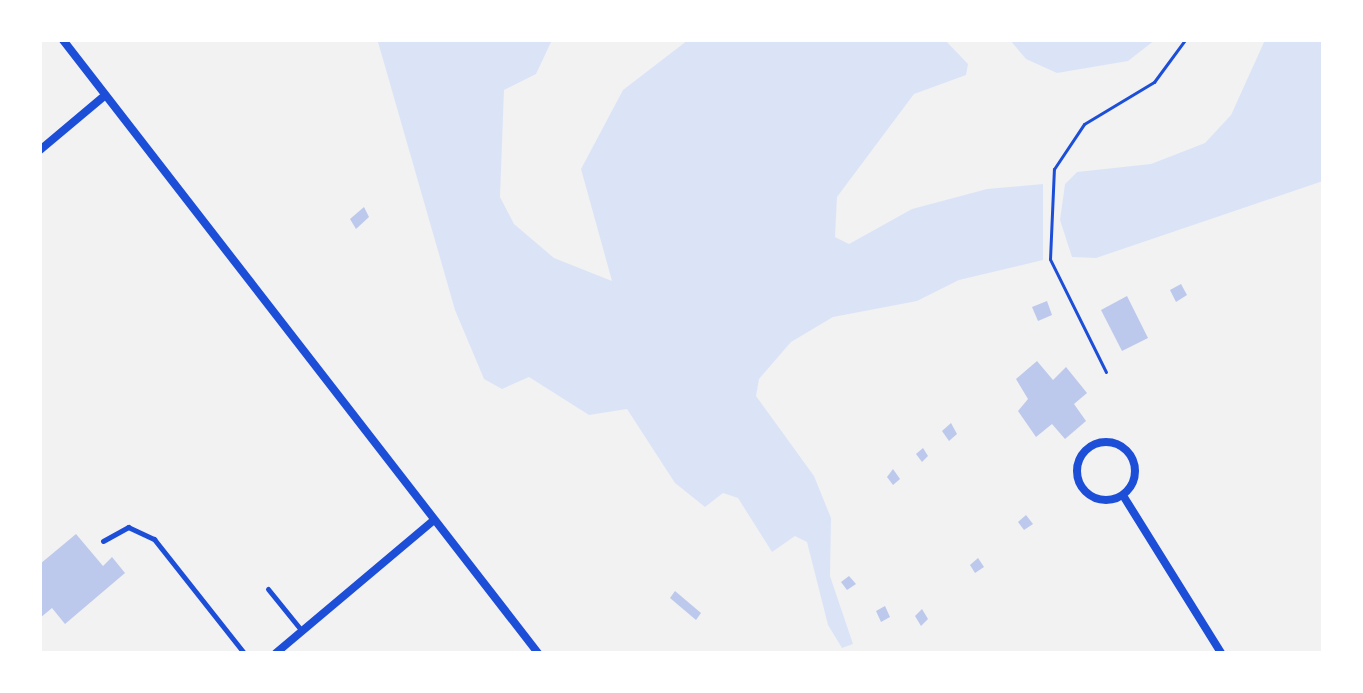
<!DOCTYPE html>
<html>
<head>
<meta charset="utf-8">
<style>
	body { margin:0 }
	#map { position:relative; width:1363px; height:693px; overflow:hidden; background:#f2f2f2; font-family:Bitter,serif }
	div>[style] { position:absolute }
	.green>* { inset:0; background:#dbe4f7 }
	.building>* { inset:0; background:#bdc9ec }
	.path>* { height:3px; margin:-1.5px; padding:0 1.5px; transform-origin:1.5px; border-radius:1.5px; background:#1d4ed8 }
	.service>* { height:5px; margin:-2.5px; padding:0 2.5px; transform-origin:2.5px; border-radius:2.5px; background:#1d4ed8 }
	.minor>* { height:8px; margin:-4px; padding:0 4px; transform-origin:4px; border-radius:4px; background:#1d4ed8 }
	.minor>.ring { margin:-4px; padding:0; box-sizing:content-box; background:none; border:8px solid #1d4ed8; border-radius:50% }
	span { translate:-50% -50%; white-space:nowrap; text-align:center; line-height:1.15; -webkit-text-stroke:8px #fff; paint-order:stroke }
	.frame { position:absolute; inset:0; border:42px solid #fff; pointer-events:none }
</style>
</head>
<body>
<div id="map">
	<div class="green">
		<i style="clip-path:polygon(552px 40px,536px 74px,504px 90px,500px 197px,514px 224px,554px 258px,612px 281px,581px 169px,623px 90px,688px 40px,945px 40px,968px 64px,966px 75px,914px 94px,837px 197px,835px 237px,849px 244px,912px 209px,987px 189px,1043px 184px,1043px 260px,959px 280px,917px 301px,833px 317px,791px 342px,759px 379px,756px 396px,814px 476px,831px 518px,830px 576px,853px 644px,842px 648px,828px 625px,807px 542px,795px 536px,772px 552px,738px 498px,723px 493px,705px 507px,675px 483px,627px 409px,589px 415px,529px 377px,502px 389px,484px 379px,455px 310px,378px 42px)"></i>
		<i style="clip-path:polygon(1010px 40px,1155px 40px,1128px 61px,1057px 73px,1026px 59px)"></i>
		<i style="clip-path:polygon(1265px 40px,1323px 40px,1323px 181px,1096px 258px,1072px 257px,1060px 220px,1065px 184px,1077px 172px,1151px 164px,1205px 143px,1231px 115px)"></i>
	</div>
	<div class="building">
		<i style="clip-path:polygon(364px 207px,369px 217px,356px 229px,350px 219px)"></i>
		<i style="clip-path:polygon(1181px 284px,1187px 295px,1176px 302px,1170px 290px)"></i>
		<i style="clip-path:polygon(1127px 296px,1148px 338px,1122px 351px,1101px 310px)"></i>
		<i style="clip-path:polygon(1047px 301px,1052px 315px,1038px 321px,1032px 307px)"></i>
		<i style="clip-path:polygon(1037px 361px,1053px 380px,1066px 367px,1087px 393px,1074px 404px,1086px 421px,1065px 439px,1052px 424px,1036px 437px,1018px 411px,1028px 399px,1016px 379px)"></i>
		<i style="clip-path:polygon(951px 423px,957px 434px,949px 441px,942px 431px)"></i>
		<i style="clip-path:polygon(923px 448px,928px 456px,922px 462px,916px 454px)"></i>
		<i style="clip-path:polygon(893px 469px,900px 479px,893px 485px,887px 477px)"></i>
		<i style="clip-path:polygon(1026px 515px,1033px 524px,1024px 530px,1018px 522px)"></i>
		<i style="clip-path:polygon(76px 534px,103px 566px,112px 557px,125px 573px,65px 624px,52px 608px,40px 618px,40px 564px)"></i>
		<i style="clip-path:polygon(978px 558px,984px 567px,975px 573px,970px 565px)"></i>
		<i style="clip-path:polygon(849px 576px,856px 584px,847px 590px,841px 582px)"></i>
		<i style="clip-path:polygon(675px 591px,701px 613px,696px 620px,670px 598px)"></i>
		<i style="clip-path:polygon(885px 606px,890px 617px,881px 622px,876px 611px)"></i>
		<i style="clip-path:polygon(922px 609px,928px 619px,921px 626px,915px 616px)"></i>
	</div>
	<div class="path">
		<i style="left:1106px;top:372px;width:126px;rotate:-116.4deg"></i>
		<i style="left:1050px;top:259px;width:90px;rotate:-87.5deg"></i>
		<i style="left:1054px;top:169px;width:54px;rotate:-56.3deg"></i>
		<i style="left:1084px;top:124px;width:82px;rotate:-31deg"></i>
		<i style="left:1154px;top:82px;width:52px;rotate:-53.6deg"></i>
	</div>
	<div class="service">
		<i style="left:103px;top:541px;width:29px;rotate:-29deg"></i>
		<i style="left:128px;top:527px;width:29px;rotate:25deg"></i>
		<i style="left:154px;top:539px;width:145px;rotate:51.7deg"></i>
		<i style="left:268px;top:589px;width:54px;rotate:51deg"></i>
	</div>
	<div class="minor">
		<i style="left:63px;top:40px;width:775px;rotate:52.23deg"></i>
		<i style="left:40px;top:150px;width:81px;rotate:-40deg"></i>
		<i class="ring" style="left:1077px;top:442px;width:50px;height:50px"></i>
		<i style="left:1124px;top:497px;width:184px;rotate:58.1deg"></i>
		<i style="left:276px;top:653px;width:205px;rotate:-40.1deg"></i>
	</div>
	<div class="frame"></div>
</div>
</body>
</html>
